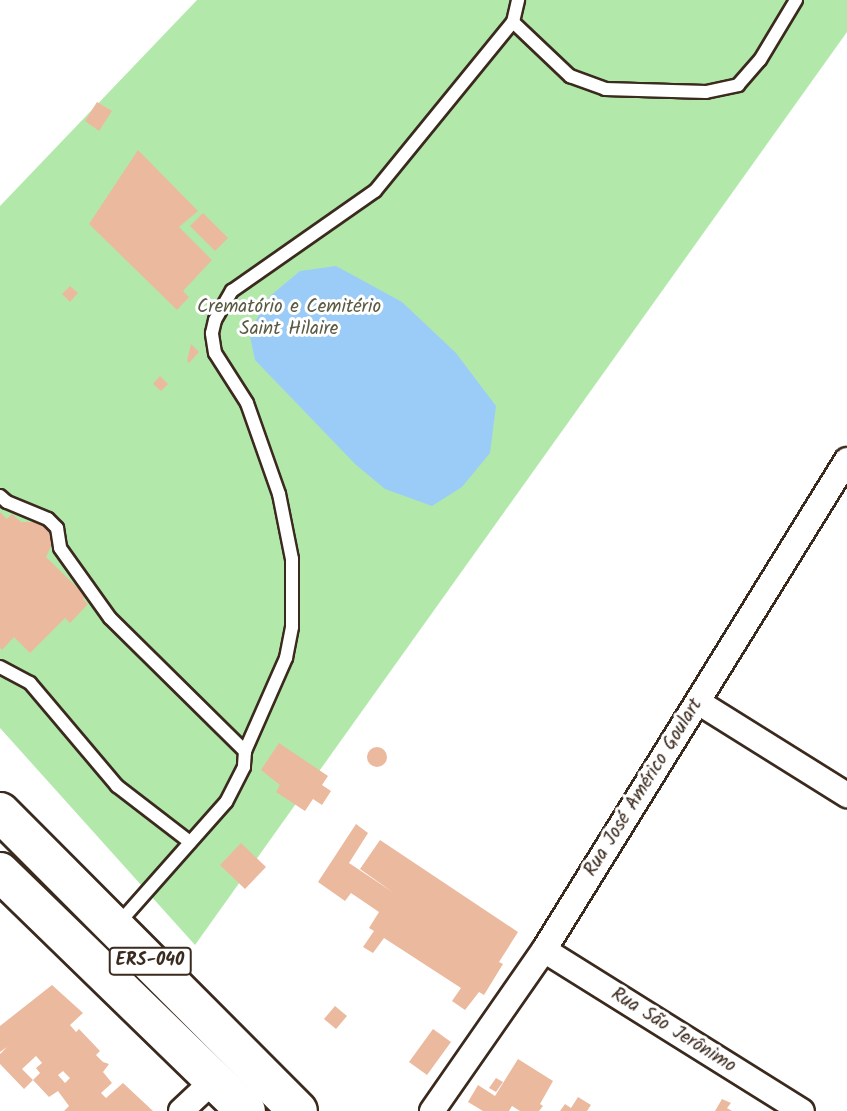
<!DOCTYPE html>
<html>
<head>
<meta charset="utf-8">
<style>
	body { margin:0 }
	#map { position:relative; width:847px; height:1111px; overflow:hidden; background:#fff; font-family:Kalam,sans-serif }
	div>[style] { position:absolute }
	.green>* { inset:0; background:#b2e9ab }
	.water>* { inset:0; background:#9bccf8 }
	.building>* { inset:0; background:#ebb99d }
	.round { border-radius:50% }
	.roads { filter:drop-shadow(2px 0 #3b2a1e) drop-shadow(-2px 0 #3b2a1e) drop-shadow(0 2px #3b2a1e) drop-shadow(0 -2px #3b2a1e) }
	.service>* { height:12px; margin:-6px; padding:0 6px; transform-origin:6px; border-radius:6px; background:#fff }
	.minor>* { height:24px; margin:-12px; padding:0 12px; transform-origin:12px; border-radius:12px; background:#fff }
	.primary>* { height:38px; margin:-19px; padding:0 19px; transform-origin:19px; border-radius:19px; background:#fff }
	span { translate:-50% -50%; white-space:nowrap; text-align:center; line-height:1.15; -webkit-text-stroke:6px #fff; paint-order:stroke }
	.shield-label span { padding:2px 5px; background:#fff; border:2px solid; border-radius:5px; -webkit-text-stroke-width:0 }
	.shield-label { font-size:18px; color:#3b2a1e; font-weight:700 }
	.park-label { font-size:19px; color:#595a41 }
	.street-label { font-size:19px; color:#3b2a1e }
</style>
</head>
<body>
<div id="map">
	<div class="green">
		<i style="clip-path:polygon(197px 0,847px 0,847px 32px,195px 945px,0 728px,0 206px)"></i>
	</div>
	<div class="water">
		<i style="clip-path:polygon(336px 266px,402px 302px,456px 353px,496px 406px,490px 453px,462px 487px,432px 506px,385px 489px,355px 464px,255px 360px,249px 332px,270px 296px,300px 271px)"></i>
	</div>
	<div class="building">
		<i style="clip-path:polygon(97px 102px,112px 111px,99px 131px,85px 121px)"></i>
		<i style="clip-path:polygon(138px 150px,198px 211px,179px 227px,212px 260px,183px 291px,189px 297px,177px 310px,89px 224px)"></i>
		<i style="clip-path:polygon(203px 213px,228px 238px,215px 251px,190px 226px)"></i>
		<i style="clip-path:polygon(70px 286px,78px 293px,70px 302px,62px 294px)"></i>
		<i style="clip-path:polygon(191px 344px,199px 352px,189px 363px,187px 361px)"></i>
		<i style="clip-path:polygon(160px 376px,168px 384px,161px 391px,153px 384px)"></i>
		<i style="clip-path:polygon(0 512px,7px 519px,12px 514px,21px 522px,42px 522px,50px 530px,53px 542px,46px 557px,86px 596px,83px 599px,88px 604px,70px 623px,65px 618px,30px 653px,14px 637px,2px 650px,0 648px)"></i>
		<i style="clip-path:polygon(279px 743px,328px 776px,322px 785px,331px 791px,322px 805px,313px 799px,305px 811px,276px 792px,280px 785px,261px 770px)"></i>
		<i class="round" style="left:367px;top:747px;width:20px;height:20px"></i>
		<i style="clip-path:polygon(356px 824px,368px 833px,349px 863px,394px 893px,360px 869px,380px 840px,518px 932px,499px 962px,503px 964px,484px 995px,479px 992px,465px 1010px,452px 1001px,461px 988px,384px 938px,373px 953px,363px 947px,374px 931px,369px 928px,379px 912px,351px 893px,345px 901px,318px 882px)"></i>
		<i style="clip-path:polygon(241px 843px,266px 867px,245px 889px,220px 865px)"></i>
		<i style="clip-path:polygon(evenodd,52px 985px,83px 1013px,70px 1025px,76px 1032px,79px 1029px,100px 1051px,96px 1055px,103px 1062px,109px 1064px,103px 1072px,112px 1083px,101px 1093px,106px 1098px,123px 1083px,153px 1111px,64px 1111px,69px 1106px,58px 1091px,49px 1097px,33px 1080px,40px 1073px,36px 1068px,42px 1063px,36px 1056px,22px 1069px,33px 1080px,24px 1089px,0 1064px,0 1054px,7px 1047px,0 1052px,0 1026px,52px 985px,63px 1071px,70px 1078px,65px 1083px,58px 1075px,63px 1071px)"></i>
		<i style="clip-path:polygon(335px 1006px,347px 1016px,336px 1029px,324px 1019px)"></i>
		<i style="clip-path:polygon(433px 1029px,451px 1042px,427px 1075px,409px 1062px)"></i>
		<i style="clip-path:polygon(518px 1059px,553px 1081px,540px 1104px,543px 1106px,539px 1111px,520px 1111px,512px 1106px,509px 1111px,483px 1111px,468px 1102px,478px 1085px,495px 1096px)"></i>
		<i style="clip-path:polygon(496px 1078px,503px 1082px,496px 1092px,489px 1088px)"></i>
		<i style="clip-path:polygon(578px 1097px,591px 1105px,587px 1111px,560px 1111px,565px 1104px,571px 1108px)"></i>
		<i style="clip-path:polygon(722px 1099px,731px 1103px,727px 1108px,732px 1111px,715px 1111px)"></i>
	</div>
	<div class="roads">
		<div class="service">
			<i style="left:513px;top:22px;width:79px;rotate:43.5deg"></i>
			<i style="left:570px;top:76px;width:37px;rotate:20deg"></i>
			<i style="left:605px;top:89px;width:101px;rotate:1.7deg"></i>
			<i style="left:706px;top:92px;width:33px;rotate:-12deg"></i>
			<i style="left:738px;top:85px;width:33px;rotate:-49deg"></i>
			<i style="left:760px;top:60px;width:70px;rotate:-59deg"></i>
			<i style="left:0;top:496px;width:9px;rotate:41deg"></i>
			<i style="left:7px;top:502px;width:44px;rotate:22.5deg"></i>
			<i style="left:48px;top:519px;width:13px;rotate:45deg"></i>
			<i style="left:57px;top:528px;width:20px;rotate:81deg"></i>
			<i style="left:60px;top:548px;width:86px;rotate:54.5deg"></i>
			<i style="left:110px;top:618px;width:190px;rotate:44.6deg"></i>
			<i style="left:245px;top:751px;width:16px;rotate:94deg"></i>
			<i style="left:244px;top:767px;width:39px;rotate:117deg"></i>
			<i style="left:226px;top:802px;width:163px;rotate:131.5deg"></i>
			<i style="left:0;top:667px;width:34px;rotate:28deg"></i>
			<i style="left:30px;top:683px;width:135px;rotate:49.8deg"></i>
			<i style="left:117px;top:786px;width:92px;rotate:37.5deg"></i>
			<i style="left:245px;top:751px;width:102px;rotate:-66.2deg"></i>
			<i style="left:286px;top:658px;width:32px;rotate:-79deg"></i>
			<i style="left:292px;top:627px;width:68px;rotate:-90deg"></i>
			<i style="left:292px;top:559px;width:66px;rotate:-101.3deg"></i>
			<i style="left:279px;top:494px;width:96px;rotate:-109.4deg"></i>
			<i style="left:247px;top:403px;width:59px;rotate:-122.6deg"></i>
			<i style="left:215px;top:353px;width:20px;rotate:-99deg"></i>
			<i style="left:212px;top:333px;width:13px;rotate:-77deg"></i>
			<i style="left:215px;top:320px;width:34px;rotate:-60deg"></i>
			<i style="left:232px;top:291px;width:174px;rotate:-35deg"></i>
			<i style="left:375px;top:191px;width:218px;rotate:-50.8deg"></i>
			<i style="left:513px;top:22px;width:23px;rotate:-77deg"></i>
		</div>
		<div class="minor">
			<i style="left:698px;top:702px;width:176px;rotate:32deg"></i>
			<i style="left:544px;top:950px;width:304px;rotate:32deg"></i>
			<i style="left:181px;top:1111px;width:45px;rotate:-43.2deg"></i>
			<i style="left:432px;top:1111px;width:196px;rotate:-55.2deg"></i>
			<i style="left:544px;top:950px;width:576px;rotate:-58.27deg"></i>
		</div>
		<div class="primary">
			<i style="left:0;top:812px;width:422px;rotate:45.1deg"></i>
			<i style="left:0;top:872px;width:343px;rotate:44.2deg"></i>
		</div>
	</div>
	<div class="shield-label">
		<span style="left:150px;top:961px">ERS-040</span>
	</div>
	<div class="park-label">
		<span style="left:289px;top:319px">Crematório e Cemitério<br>Saint Hilaire</span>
	</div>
	<div class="street-label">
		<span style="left:644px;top:788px;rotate:-58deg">Rua José Américo Goulart</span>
		<span style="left:673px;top:1031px;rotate:32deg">Rua São Jerônimo</span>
	</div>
</div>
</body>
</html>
